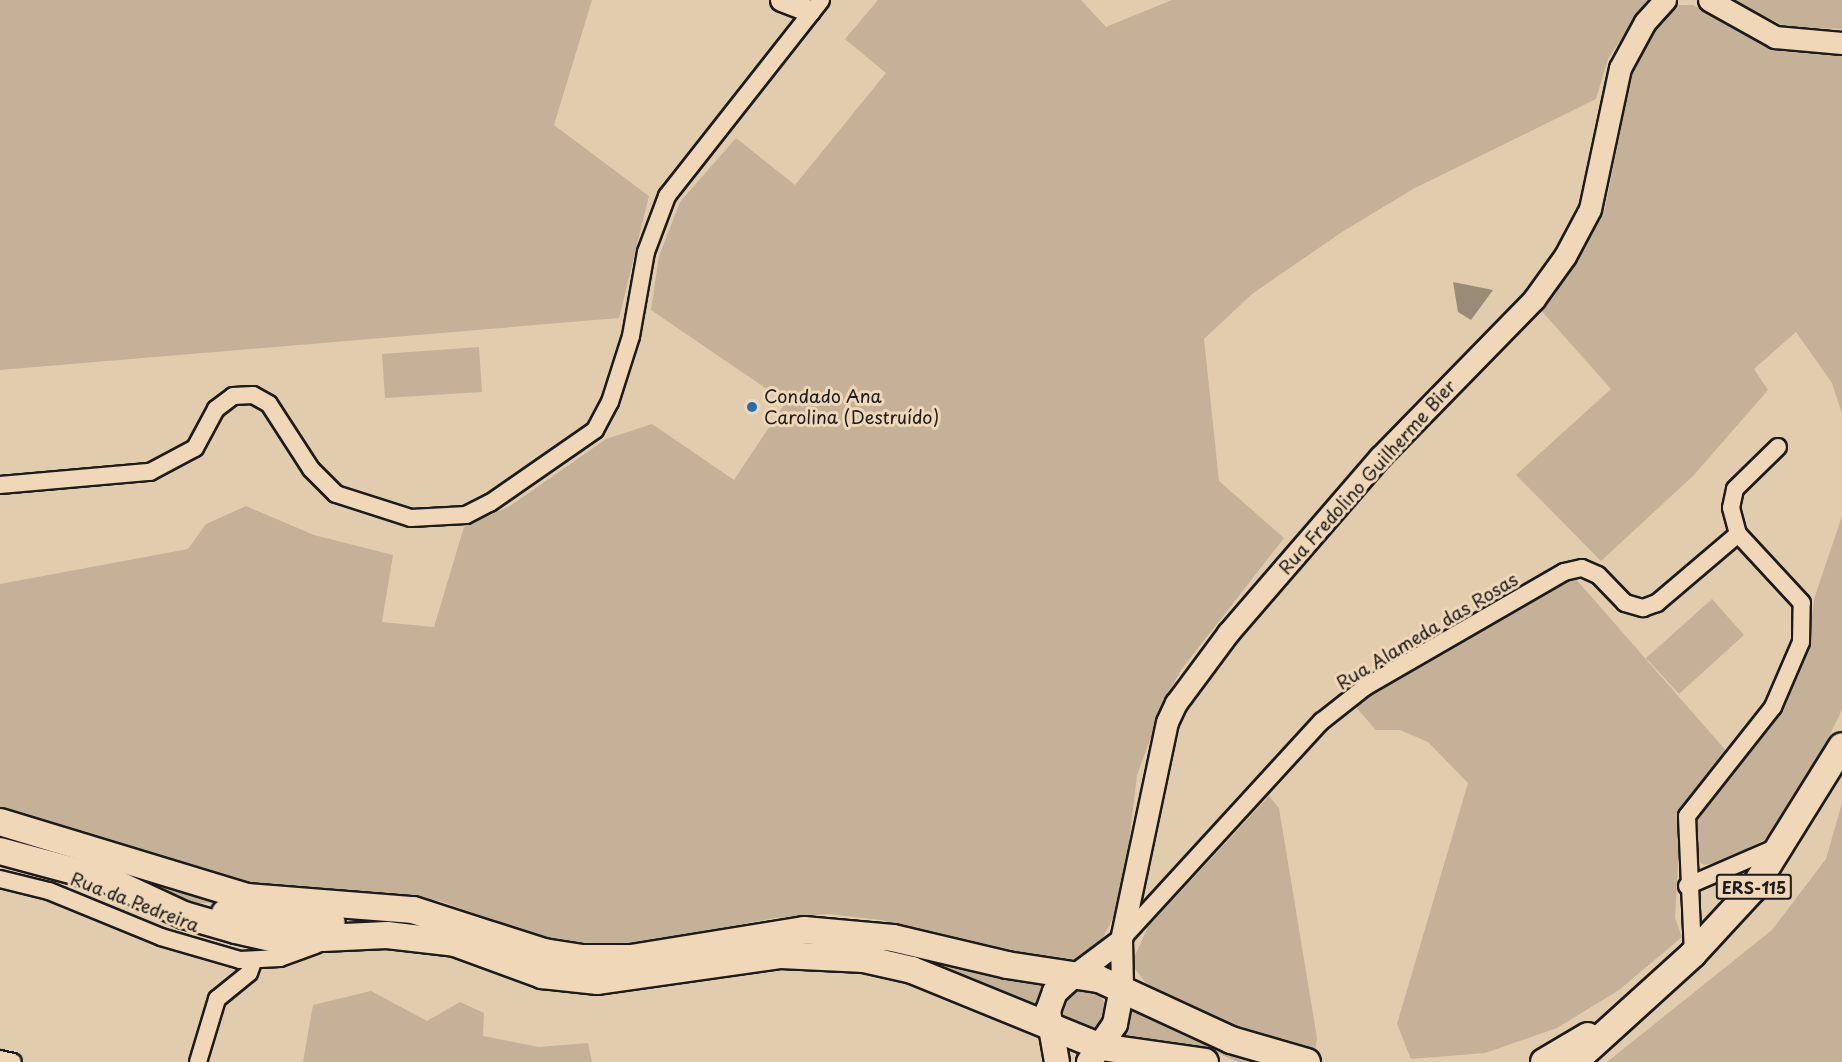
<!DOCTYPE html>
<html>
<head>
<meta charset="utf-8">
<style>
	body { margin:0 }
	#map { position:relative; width:1842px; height:1062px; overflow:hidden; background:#e2ccae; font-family:"Playpen Sans",sans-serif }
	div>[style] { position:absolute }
	.green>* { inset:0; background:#c5b198 }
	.round { border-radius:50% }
	.water>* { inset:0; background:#998b77 }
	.roads { filter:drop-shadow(2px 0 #1c1c1c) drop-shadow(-2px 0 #1c1c1c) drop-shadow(0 2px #1c1c1c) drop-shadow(0 -2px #1c1c1c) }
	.minor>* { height:16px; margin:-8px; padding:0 8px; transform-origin:8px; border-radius:8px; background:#efd7b7 }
	.tertiary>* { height:21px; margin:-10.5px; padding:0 10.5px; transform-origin:10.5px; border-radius:10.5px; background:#efd7b7 }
	.secondary>* { height:24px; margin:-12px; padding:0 12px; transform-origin:12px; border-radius:12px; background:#efd7b7 }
	.primary>* { height:26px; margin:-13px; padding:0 13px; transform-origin:13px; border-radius:13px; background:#efd7b7 }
	.dots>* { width:16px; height:16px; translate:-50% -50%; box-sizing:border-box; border:3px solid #efd7b7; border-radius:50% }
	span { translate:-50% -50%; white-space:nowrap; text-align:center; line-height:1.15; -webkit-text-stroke:6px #efd7b7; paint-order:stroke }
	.shield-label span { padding:2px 4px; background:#efd7b7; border:2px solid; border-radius:4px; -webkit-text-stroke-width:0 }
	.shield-label { font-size:16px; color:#1c1c1c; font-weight:700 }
	.poi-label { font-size:18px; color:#1c1c1c }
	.left { translate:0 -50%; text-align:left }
	.street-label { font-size:18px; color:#1c1c1c }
</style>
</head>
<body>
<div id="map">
	<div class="green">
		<i style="clip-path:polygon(0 0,592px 0,554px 125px,649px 196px,619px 318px,0 370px)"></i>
		<i style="clip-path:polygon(878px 0,1081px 0,1106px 27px,1172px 0,1647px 0,1608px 59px,1596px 99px,1413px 189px,1342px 232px,1252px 294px,1204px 339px,1219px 481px,1284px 538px,1181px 670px,1164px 701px,1137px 775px,1122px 900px,1096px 951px,1076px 963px,1057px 966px,881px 920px,828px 914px,775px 918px,638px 944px,555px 942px,440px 901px,245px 883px,0 810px,0 584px,188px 549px,206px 524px,246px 506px,314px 535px,393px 555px,382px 622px,434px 627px,464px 527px,510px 506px,606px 439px,652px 424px,734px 480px,786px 402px,651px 310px,659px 256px,680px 202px,736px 138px,795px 185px,886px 73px,845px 39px)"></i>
		<i style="clip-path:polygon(1731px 0,1842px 0,1842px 29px,1787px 27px)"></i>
		<i style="clip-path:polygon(1677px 5px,1693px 5px,1771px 48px,1842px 55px,1842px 414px,1832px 383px,1796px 332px,1754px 369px,1768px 390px,1694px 475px,1601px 561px,1516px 475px,1611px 389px,1539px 308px,1569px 273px,1605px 208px,1634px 63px,1664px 14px)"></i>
		<i style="clip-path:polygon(479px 347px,482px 392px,385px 398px,382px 354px)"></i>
		<i style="clip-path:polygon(1842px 516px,1842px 710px,1802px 791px,1771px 836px,1725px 861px,1704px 865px,1694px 859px,1692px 820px,1809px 643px,1814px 599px)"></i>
		<i style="clip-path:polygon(1567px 576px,1575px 578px,1728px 753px,1681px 814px,1675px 918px,1682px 937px,1619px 990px,1557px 1028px,1485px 1053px,1411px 1059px,1397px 1024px,1468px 783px,1428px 742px,1400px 730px,1376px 730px,1354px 705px)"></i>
		<i style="clip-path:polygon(1712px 599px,1744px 635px,1679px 694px,1646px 658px)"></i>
		<i style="clip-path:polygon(1269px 796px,1279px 808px,1317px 1038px,1315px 1053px,1245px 1033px,1192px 1008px,1146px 983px,1131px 964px,1148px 927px)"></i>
		<i style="clip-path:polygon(1842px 803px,1842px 1062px,1607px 1062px,1772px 930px,1826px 859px)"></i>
		<i style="clip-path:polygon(0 832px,159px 878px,226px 903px,183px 903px,84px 860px,0 839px)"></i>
		<i style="clip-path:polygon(399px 922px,431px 926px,522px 956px,582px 967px,616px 968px,769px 945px,835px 942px,894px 949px,1047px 984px,1037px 1013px,915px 960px,875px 949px,803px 945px,651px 968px,582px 971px,521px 959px,429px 929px,343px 926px)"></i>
		<i class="round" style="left:1063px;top:988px;width:42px;height:42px"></i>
		<i style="clip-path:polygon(371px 991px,427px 1021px,460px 1002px,484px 1013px,483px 1036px,539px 1047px,588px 1043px,592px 1062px,303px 1062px,313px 1005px)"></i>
		<i style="clip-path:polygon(1130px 1004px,1262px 1062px,1238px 1062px,1210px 1050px,1120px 1036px)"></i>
	</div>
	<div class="water">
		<i style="clip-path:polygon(1453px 282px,1493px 290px,1471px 320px,1458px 312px)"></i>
	</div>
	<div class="roads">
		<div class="minor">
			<i style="left:0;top:485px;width:151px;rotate:-5deg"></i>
			<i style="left:150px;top:472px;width:51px;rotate:-28.1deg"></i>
			<i style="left:195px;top:448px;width:44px;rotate:-61.7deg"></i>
			<i style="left:216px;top:409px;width:21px;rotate:-37deg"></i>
			<i style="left:233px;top:396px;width:20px;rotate:-3deg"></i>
			<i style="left:253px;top:395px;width:18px;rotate:29deg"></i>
			<i style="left:269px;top:404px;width:77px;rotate:57.1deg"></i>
			<i style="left:311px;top:469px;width:35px;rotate:45deg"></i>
			<i style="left:336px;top:494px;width:79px;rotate:17.7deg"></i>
			<i style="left:411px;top:518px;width:55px;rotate:-3.1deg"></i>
			<i style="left:466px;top:515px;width:27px;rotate:-27deg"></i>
			<i style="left:490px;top:503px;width:128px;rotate:-34.8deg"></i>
			<i style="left:595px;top:430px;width:32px;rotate:-62deg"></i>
			<i style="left:610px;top:402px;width:69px;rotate:-72.3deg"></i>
			<i style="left:631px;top:336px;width:85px;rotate:-79.9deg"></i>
			<i style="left:646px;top:252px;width:60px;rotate:-69.4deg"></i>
			<i style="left:667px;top:196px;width:249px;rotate:-51.8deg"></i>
			<i style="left:0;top:879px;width:50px;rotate:13.8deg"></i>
			<i style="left:49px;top:891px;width:121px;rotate:22.3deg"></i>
			<i style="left:161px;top:937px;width:82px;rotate:16.2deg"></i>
			<i style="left:240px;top:960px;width:40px;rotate:-2.9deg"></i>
			<i style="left:280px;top:958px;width:38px;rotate:-20deg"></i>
			<i style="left:1687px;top:886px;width:98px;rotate:-23.4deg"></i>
			<i style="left:1121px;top:940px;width:297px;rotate:-47.5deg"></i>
			<i style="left:1322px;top:721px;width:55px;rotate:-38.3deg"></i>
			<i style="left:1365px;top:687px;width:230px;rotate:-30deg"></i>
			<i style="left:1564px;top:572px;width:18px;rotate:-13deg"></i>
			<i style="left:1582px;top:568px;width:17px;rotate:24deg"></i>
			<i style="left:1598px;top:575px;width:39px;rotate:46deg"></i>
			<i style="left:1625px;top:603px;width:19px;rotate:16deg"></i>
			<i style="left:1643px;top:608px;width:15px;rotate:-20deg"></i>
			<i style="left:1657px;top:603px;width:106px;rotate:-40.4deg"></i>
			<i style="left:1693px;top:954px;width:138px;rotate:-92.5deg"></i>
			<i style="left:1687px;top:816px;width:139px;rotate:-51.7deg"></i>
			<i style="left:1773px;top:707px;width:71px;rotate:-66.7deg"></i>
			<i style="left:1801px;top:642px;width:39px;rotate:-89deg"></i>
			<i style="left:1802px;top:603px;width:94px;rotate:-132.8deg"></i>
			<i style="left:1738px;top:534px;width:27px;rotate:-105deg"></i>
			<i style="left:1731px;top:508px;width:19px;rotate:-78deg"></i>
			<i style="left:1735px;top:489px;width:60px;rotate:-44.3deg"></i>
			<i style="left:0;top:1059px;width:13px;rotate:13deg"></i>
			<i style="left:198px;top:1062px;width:66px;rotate:-73.2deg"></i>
			<i style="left:217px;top:999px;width:41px;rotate:-39.1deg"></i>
			<i style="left:249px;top:973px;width:12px;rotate:-70deg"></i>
		</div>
		<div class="tertiary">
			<i style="left:781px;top:0;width:30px;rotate:21deg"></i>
			<i style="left:1709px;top:0;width:76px;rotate:29.3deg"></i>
			<i style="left:1775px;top:37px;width:67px;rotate:5.1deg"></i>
			<i style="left:1073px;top:976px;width:60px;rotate:-36.9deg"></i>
			<i style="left:1122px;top:987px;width:47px;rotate:-91.2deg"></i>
			<i style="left:1121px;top:940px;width:223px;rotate:-78.1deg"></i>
			<i style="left:1167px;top:722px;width:21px;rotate:-65deg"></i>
			<i style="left:1176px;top:703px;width:87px;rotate:-53.4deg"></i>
			<i style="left:1228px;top:633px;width:233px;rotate:-49.2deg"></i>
			<i style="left:1380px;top:457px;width:221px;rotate:-45.7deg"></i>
			<i style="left:1534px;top:299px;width:53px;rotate:-54.2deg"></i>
			<i style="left:1565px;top:256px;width:53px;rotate:-62deg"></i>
			<i style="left:1590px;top:209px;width:144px;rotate:-78deg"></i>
			<i style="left:1620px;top:68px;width:52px;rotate:-61.5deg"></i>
			<i style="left:1645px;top:22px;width:30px;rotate:-48deg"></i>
		</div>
		<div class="secondary">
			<i style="left:1057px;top:1062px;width:52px;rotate:-100deg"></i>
			<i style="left:1048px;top:1011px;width:20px;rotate:-70deg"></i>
			<i style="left:1055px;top:992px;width:24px;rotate:-42deg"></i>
			<i style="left:1089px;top:1062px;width:46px;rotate:-55.6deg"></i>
			<i style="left:1115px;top:1024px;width:38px;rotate:-79deg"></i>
		</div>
		<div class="primary">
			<i style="left:0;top:822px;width:258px;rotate:16.9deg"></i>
			<i style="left:247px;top:897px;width:167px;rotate:4.5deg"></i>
			<i style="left:413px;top:910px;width:138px;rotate:17.8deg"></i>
			<i style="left:544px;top:952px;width:39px;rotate:9deg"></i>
			<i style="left:583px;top:958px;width:48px"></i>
			<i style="left:631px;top:958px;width:175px;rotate:-9.2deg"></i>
			<i style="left:804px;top:930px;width:89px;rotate:5.1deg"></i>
			<i style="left:893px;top:938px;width:117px;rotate:13.3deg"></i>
			<i style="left:1007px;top:965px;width:93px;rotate:8.7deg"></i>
			<i style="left:1099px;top:979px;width:145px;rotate:24.8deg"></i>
			<i style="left:1231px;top:1040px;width:79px;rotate:16.1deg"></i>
			<i style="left:0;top:851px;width:115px;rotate:15.1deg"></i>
			<i style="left:111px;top:881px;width:81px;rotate:25deg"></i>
			<i style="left:184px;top:915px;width:54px;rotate:16.1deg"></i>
			<i style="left:236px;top:930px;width:45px;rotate:12.8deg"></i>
			<i style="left:280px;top:940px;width:107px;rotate:-2.7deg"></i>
			<i style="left:387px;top:935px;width:68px;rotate:6.7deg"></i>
			<i style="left:455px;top:943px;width:93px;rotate:20.2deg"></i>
			<i style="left:542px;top:975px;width:56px;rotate:6.1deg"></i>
			<i style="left:598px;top:981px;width:185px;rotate:-8.1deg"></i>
			<i style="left:781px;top:955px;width:83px;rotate:2.8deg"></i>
			<i style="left:864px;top:959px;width:49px;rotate:12.9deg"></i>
			<i style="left:912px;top:970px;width:204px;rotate:22.2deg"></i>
			<i style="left:1101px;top:1047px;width:105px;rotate:8.2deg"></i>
			<i style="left:225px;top:913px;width:107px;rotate:5.3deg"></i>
			<i style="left:1544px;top:1062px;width:51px;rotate:-30.6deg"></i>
			<i style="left:1574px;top:1062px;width:161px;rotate:-42.2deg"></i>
			<i style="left:1693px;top:954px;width:88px;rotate:-47.3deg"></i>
			<i style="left:1753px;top:889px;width:168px;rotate:-58.1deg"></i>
		</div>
	</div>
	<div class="dots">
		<i style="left:752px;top:407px;background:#1f6fb2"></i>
	</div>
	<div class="shield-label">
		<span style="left:1754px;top:887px">ERS-115</span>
	</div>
	<div class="poi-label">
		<span class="left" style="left:764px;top:407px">Condado Ana<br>Carolina (Destruído)</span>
	</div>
	<div class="street-label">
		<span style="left:1367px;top:477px;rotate:-48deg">Rua Fredolino Guilherme Bier</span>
		<span style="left:1427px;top:631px;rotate:-31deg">Rua Alameda das Rosas</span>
		<span style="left:135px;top:902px;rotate:21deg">Rua da Pedreira</span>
	</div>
</div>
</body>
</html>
